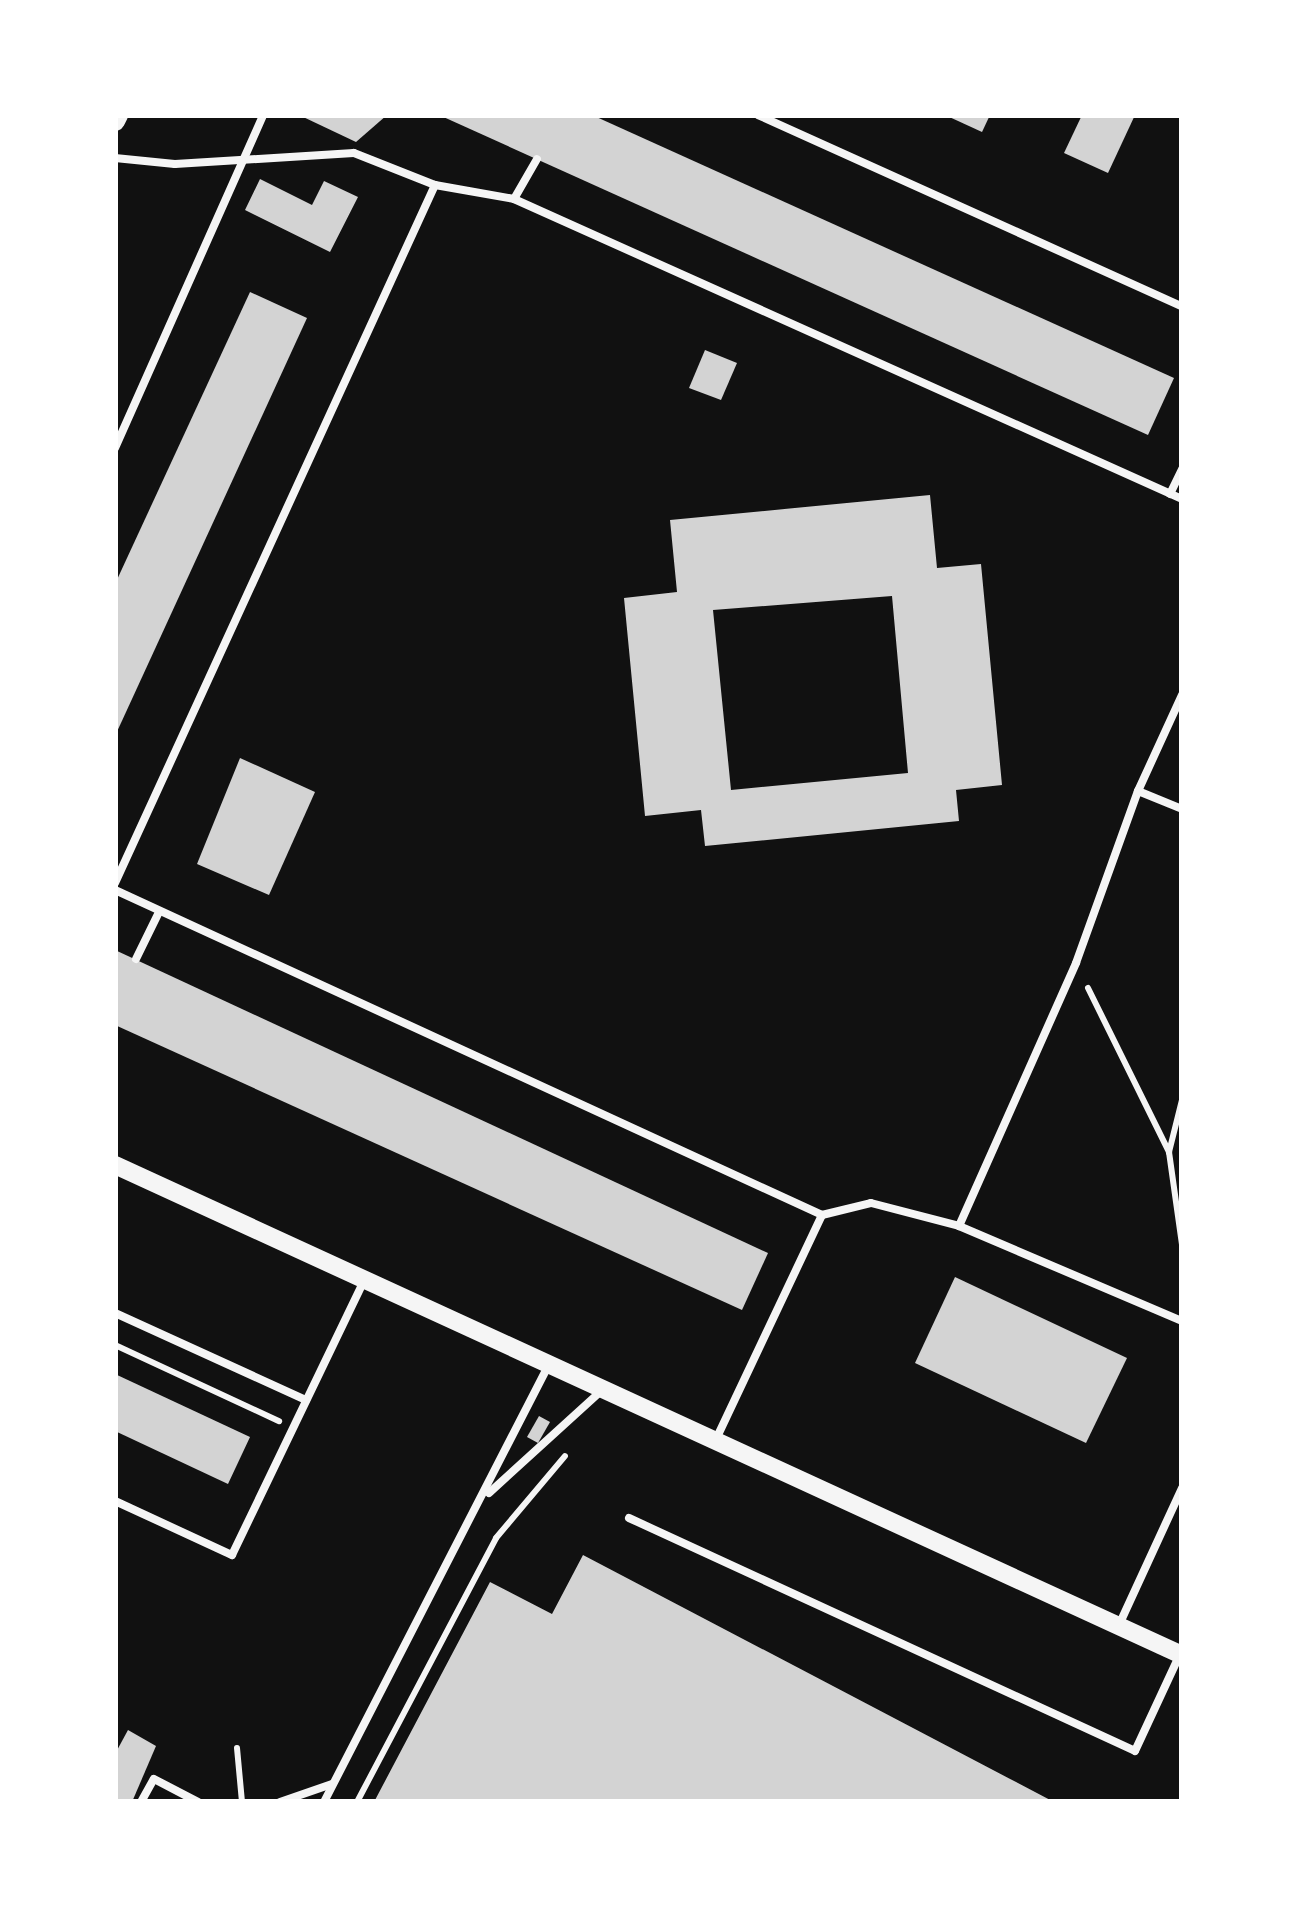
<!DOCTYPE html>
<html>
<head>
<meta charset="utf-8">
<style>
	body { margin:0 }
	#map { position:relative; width:1297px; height:1917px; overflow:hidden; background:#111; font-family:"Golos Text",sans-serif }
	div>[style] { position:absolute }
	.building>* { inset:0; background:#d3d3d3 }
	.path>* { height:6px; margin:-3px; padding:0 3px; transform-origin:3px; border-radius:3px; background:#f5f5f5 }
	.service>* { height:8px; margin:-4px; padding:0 4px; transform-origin:4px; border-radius:4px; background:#f5f5f5 }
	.tertiary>* { height:18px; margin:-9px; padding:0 9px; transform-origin:9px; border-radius:9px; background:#f5f5f5 }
	.secondary>* { height:20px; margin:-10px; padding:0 10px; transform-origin:10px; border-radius:10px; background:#f5f5f5 }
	span { translate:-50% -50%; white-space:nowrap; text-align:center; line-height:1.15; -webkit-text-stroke:10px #fff; paint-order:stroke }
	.frame { position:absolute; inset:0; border:118px solid #fff; pointer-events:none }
</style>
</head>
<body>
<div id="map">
	<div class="building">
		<i style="clip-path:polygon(299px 115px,387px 115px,356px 142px)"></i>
		<i style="clip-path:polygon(439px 115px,592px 115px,1174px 378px,1148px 435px)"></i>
		<i style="clip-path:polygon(945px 115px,990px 115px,982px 132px)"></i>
		<i style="clip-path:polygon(1082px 115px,1135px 115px,1108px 173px,1064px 153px)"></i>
		<i style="clip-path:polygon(260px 179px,312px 205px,324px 181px,358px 197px,330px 252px,245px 210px)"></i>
		<i style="clip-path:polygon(250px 292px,307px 318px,115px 736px,115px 584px)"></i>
		<i style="clip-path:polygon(705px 350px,737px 363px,721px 400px,689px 388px)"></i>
		<i style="clip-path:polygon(evenodd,930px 495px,937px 568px,981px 564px,1002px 785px,956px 790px,959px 821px,705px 846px,701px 810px,645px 816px,624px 598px,677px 592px,670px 520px,930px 495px,892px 596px,908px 773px,731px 790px,713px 610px,892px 596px)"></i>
		<i style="clip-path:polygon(240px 758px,315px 792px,269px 895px,197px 864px)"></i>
		<i style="clip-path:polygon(115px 950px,768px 1253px,742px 1310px,115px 1025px)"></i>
		<i style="clip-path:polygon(955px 1277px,1127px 1358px,1086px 1443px,915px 1363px)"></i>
		<i style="clip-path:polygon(115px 1374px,250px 1437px,228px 1484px,115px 1431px)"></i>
		<i style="clip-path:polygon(539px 1416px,550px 1422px,538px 1443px,527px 1437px)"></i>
		<i style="clip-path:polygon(583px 1555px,1054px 1802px,374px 1802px,490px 1582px,552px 1614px)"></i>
		<i style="clip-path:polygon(128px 1730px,156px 1746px,132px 1802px,115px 1802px,115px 1754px)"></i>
	</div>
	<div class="path">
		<i style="left:1088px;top:988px;width:183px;rotate:63.7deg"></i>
		<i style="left:1182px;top:1100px;width:54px;rotate:104deg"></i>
		<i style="left:1169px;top:1152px;width:93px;rotate:82deg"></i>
		<i style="left:115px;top:1345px;width:181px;rotate:24.9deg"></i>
		<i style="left:237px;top:1748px;width:54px;rotate:84.7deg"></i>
		<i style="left:357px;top:1802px;width:298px;rotate:-62.2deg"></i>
		<i style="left:496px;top:1538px;width:107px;rotate:-49.9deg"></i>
	</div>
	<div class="service">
		<i style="left:758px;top:115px;width:465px;rotate:24.3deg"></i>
		<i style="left:115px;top:158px;width:60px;rotate:5.7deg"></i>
		<i style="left:175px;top:164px;width:179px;rotate:-3.5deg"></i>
		<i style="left:354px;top:153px;width:87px;rotate:21.6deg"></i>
		<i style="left:435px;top:185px;width:80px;rotate:10deg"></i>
		<i style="left:514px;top:199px;width:732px;rotate:24.18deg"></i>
		<i style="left:514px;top:199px;width:46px;rotate:-60.1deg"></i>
		<i style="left:115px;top:448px;width:364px;rotate:-66deg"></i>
		<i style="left:1170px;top:494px;width:28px;rotate:-64deg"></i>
		<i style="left:1138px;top:791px;width:48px;rotate:22.2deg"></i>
		<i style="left:115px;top:883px;width:768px;rotate:-65.37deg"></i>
		<i style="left:115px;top:890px;width:778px;rotate:24.69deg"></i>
		<i style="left:822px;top:1215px;width:248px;rotate:115.3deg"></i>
		<i style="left:136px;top:959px;width:52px;rotate:-63.9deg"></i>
		<i style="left:822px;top:1215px;width:50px;rotate:-13.8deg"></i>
		<i style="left:871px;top:1203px;width:91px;rotate:14.6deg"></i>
		<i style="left:959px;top:1226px;width:242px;rotate:23.1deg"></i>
		<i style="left:959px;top:1226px;width:288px;rotate:-66deg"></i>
		<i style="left:1076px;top:963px;width:183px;rotate:-70.2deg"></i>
		<i style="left:1138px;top:791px;width:106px;rotate:-65.4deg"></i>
		<i style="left:115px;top:1313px;width:210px;rotate:24.5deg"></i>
		<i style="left:489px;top:1493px;width:151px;rotate:-42.3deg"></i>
		<i style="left:115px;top:1501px;width:129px;rotate:24.8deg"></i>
		<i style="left:232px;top:1555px;width:304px;rotate:-64.3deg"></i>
		<i style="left:629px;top:1518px;width:557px;rotate:24.72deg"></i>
		<i style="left:1135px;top:1751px;width:107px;rotate:-65.1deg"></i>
		<i style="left:1119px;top:1625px;width:151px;rotate:-65.3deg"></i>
		<i style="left:141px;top:1802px;width:26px;rotate:-61deg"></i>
		<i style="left:154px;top:1779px;width:50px;rotate:27.6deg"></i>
		<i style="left:280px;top:1802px;width:55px;rotate:-19.1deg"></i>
		<i style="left:324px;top:1802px;width:489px;rotate:-62.8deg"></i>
	</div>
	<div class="tertiary">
		<i style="left:115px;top:1165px;width:1174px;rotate:24.67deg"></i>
	</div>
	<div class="secondary">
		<i style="left:115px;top:121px;width:7px;rotate:-63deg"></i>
	</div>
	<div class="frame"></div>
</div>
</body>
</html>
